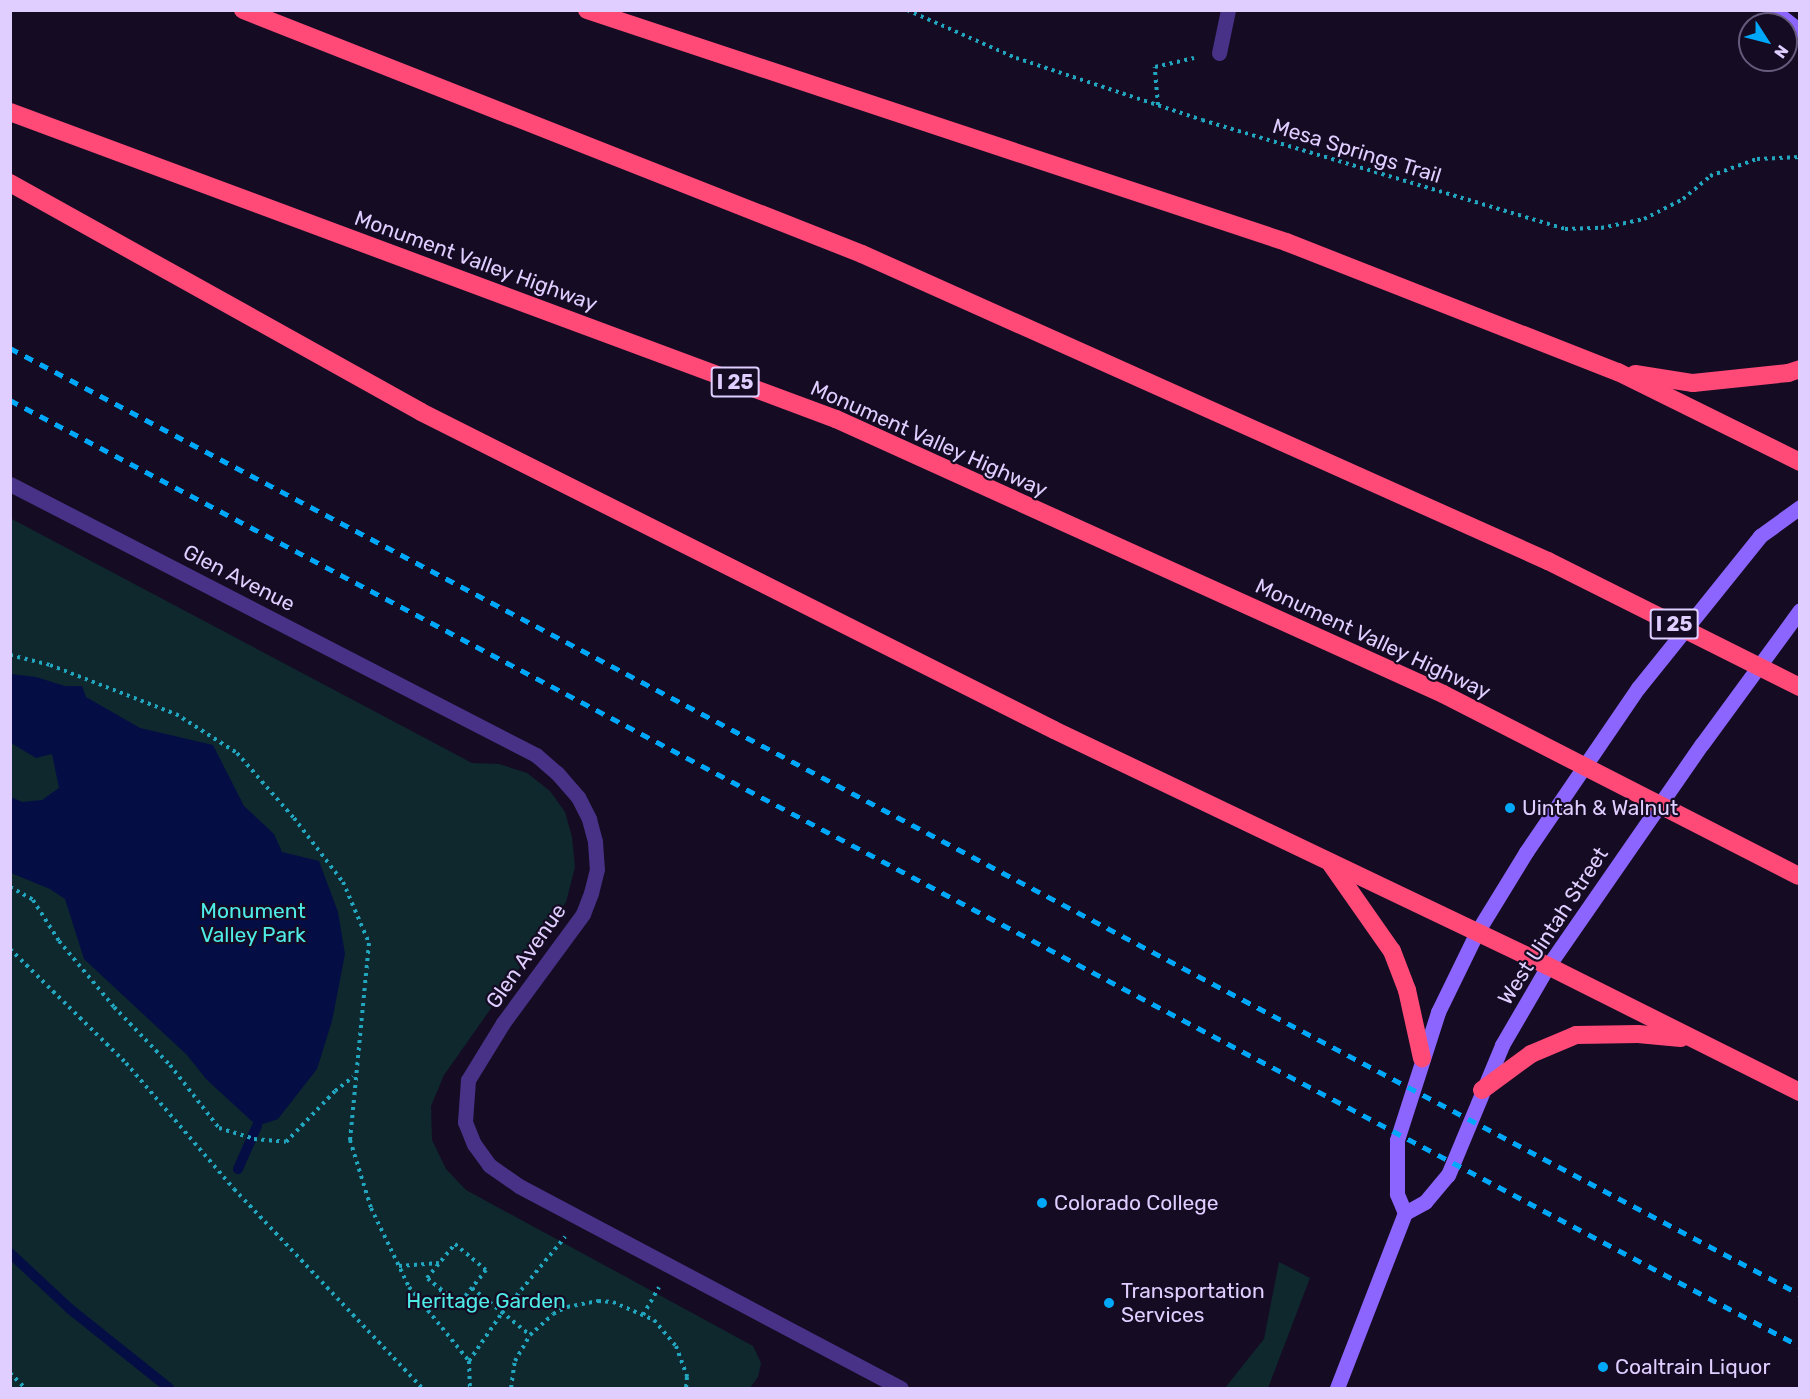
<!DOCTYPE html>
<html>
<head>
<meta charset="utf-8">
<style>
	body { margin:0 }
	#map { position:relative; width:1810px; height:1399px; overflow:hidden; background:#150c24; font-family:Rubik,sans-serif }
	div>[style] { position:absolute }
	.green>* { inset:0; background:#0e282e }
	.water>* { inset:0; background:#040d44 }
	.stream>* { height:10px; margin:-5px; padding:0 5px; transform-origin:5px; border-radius:5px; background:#040d44 }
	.path>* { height:4px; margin-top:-2px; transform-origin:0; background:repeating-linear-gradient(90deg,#22a6c0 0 3px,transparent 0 7.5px) }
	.minor>* { height:15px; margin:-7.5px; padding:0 7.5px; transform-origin:7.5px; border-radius:7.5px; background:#483288 }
	.tertiary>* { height:15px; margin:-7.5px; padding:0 7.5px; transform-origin:7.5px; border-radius:7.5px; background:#483288 }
	.secondary>* { height:15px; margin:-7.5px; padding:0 7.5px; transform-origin:7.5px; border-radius:7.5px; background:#8c65ff }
	.motorway>* { height:18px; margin:-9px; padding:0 9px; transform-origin:9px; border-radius:9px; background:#ff4977 }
	.rail>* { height:4.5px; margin-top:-2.25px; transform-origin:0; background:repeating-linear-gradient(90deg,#00a8f9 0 9px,transparent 0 17px) }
	.motorway-bridge>* { height:18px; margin:-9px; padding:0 9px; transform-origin:9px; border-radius:9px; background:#ff4977 }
	.dots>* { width:16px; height:16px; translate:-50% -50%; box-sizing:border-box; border:3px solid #150c24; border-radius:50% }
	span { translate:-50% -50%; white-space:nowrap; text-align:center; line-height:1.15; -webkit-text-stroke:4.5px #150c24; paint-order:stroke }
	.shield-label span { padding:2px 4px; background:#150c24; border:2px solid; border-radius:4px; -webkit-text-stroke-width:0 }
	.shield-label { font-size:20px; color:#dfceff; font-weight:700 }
	.street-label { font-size:21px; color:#dfceff }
	.poi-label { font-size:21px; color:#dfceff }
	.left { translate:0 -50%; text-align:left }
	.park-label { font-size:21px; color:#4eebe7 }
	.frame { position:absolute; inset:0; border:12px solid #dfceff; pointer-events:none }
	.north { position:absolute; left:1738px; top:12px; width:60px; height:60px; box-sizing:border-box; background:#150c24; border:2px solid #665a7c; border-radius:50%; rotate:126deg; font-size:16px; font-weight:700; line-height:24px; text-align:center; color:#dfceff }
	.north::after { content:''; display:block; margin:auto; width:21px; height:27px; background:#00a8f9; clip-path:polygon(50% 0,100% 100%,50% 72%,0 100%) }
</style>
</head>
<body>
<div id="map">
	<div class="green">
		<i style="clip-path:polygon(10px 518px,472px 763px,499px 764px,527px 773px,550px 791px,565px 812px,572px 837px,575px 867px,566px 902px,444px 1075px,431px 1106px,432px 1140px,446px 1169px,466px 1190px,753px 1346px,761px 1363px,758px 1377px,750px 1388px,11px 1388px)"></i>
		<i style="clip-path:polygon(1279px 1262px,1310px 1278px,1268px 1388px,1225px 1388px,1264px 1339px)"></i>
	</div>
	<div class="water">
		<i style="clip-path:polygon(11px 674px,36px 677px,65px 686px,82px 686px,86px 697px,140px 728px,213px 745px,244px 806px,274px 834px,282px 852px,319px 861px,338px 912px,345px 954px,332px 1021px,317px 1069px,278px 1119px,257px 1126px,206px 1079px,187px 1055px,84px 959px,65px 899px,50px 889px,11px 873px,11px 797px,22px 802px,42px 800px,59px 788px,52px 754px,36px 758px,11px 743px)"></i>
	</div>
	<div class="stream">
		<i style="left:238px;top:1169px;width:47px;rotate:-66.2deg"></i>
		<i style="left:10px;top:1253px;width:82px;rotate:43deg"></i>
		<i style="left:70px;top:1309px;width:127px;rotate:38.6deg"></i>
	</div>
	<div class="path">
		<i style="left:907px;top:10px;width:119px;rotate:23.8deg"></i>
		<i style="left:1016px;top:58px;width:196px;rotate:18.4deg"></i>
		<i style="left:1202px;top:120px;width:379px;rotate:16.7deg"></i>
		<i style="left:1565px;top:229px;width:36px;rotate:-2deg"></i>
		<i style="left:1601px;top:228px;width:44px;rotate:-11.8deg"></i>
		<i style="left:1644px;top:219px;width:44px;rotate:-27.1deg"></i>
		<i style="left:1683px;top:199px;width:35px;rotate:-40deg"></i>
		<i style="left:1710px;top:176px;width:50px;rotate:-19.9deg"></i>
		<i style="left:1757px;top:159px;width:43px;rotate:-2.7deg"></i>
		<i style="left:1158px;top:105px;width:38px;rotate:-95deg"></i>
		<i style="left:1155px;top:67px;width:40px;rotate:-13deg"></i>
		<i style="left:10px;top:655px;width:41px;rotate:14deg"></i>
		<i style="left:50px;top:665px;width:135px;rotate:21.3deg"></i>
		<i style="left:176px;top:714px;width:72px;rotate:32.6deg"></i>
		<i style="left:237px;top:753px;width:86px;rotate:48.8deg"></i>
		<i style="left:294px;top:818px;width:81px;rotate:52.6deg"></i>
		<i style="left:343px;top:882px;width:66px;rotate:66.9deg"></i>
		<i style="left:369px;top:943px;width:198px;rotate:95.5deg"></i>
		<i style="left:350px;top:1140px;width:71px;rotate:72.8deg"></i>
		<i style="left:371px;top:1208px;width:88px;rotate:64.3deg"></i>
		<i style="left:409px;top:1287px;width:95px;rotate:51deg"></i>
		<i style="left:469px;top:1361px;width:27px;rotate:88deg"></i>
		<i style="left:10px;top:887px;width:26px;rotate:29deg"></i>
		<i style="left:33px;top:900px;width:49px;rotate:57.6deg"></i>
		<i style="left:59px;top:941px;width:86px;rotate:50.2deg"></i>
		<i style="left:114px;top:1007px;width:81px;rotate:46deg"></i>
		<i style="left:170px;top:1065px;width:80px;rotate:52.1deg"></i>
		<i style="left:219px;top:1128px;width:37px;rotate:17deg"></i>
		<i style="left:254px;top:1139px;width:32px;rotate:5deg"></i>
		<i style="left:286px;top:1142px;width:71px;rotate:-46.1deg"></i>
		<i style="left:335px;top:1091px;width:23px;rotate:-38deg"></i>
		<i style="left:10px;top:949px;width:163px;rotate:44.5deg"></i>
		<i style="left:126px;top:1063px;width:166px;rotate:49.4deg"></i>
		<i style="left:234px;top:1189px;width:274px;rotate:46.6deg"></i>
		<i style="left:455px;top:1244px;width:40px;rotate:40deg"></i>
		<i style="left:486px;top:1270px;width:43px;rotate:128.5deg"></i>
		<i style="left:459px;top:1304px;width:41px;rotate:-140.9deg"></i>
		<i style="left:427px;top:1278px;width:44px;rotate:-50.5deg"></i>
		<i style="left:399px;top:1266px;width:40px;rotate:-4.3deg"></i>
		<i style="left:472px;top:1288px;width:75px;rotate:39deg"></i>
		<i style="left:426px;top:1310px;width:27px;rotate:-51deg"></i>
		<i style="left:643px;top:1315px;width:32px;rotate:-60deg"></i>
		<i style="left:469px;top:1361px;width:58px;rotate:-55.5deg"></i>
		<i style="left:502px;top:1313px;width:99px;rotate:-50.3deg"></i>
		<i style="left:10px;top:1373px;width:21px;rotate:45deg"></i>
		<i style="left:511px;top:1388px;width:27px;rotate:-82deg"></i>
		<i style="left:515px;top:1361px;width:30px;rotate:-60deg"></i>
		<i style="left:530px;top:1335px;width:31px;rotate:-42deg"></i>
		<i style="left:553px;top:1314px;width:16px;rotate:-27deg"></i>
		<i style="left:567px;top:1307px;width:32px;rotate:-11deg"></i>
		<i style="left:598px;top:1301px;width:15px;rotate:4deg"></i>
		<i style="left:613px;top:1302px;width:45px;rotate:23.7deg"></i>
		<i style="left:654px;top:1320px;width:34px;rotate:50deg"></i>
		<i style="left:676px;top:1346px;width:33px;rotate:70deg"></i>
		<i style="left:687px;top:1377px;width:11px;rotate:95deg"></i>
	</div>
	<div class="minor">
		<i style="left:1219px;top:53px;width:44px;rotate:-78.2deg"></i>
	</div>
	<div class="tertiary">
		<i style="left:10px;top:484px;width:592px;rotate:27.26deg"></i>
		<i style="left:536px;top:755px;width:28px;rotate:41deg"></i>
		<i style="left:557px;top:773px;width:32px;rotate:49deg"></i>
		<i style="left:578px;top:797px;width:25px;rotate:63deg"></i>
		<i style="left:589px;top:819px;width:24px;rotate:75deg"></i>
		<i style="left:595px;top:842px;width:27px;rotate:86deg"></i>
		<i style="left:597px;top:869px;width:25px;rotate:104deg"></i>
		<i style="left:591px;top:893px;width:22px;rotate:111deg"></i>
		<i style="left:583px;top:914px;width:135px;rotate:126.3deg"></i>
		<i style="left:503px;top:1023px;width:67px;rotate:121.6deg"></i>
		<i style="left:468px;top:1080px;width:42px;rotate:94.1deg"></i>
		<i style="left:465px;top:1122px;width:24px;rotate:68deg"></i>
		<i style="left:474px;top:1144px;width:26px;rotate:54deg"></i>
		<i style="left:489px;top:1165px;width:37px;rotate:35deg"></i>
		<i style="left:519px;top:1186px;width:432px;rotate:27.9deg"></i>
	</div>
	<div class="secondary">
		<i style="left:1773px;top:10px;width:34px;rotate:38deg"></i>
		<i style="left:1405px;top:1213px;width:21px;rotate:-113deg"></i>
		<i style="left:1397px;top:1194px;width:54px;rotate:-90deg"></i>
		<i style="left:1397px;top:1140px;width:134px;rotate:-72.2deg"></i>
		<i style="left:1438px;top:1012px;width:89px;rotate:-64deg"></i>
		<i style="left:1477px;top:932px;width:94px;rotate:-58.5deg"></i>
		<i style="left:1526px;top:852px;width:199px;rotate:-55.7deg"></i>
		<i style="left:1638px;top:688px;width:195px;rotate:-51.2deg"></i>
		<i style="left:1760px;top:536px;width:49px;rotate:-35.9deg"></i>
		<i style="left:1337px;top:1388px;width:188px;rotate:-68.8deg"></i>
		<i style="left:1405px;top:1213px;width:23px;rotate:-29deg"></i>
		<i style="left:1425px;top:1202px;width:35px;rotate:-50deg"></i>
		<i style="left:1448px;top:1175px;width:141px;rotate:-67.4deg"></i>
		<i style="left:1502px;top:1045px;width:91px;rotate:-59.8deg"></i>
		<i style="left:1548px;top:966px;width:270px;rotate:-55.3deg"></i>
		<i style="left:1702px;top:744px;width:166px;rotate:-53.8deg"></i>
	</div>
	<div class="motorway">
		<i style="left:243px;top:10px;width:665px;rotate:21.51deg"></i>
		<i style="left:862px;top:254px;width:752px;rotate:24.11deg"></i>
		<i style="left:587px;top:10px;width:736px;rotate:18.36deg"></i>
		<i style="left:1286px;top:242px;width:357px;rotate:21.4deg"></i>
		<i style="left:1618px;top:372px;width:203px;rotate:26.3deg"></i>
		<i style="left:10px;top:112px;width:881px;rotate:20.39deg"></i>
		<i style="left:836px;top:419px;width:666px;rotate:24.37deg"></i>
		<i style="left:10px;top:183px;width:470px;rotate:29.1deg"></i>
		<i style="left:421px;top:412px;width:708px;rotate:26.67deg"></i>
		<i style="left:1054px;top:730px;width:547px;rotate:25.54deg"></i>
		<i style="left:1548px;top:966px;width:282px;rotate:26.6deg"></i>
		<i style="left:1635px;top:374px;width:59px;rotate:8.8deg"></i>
		<i style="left:1693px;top:383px;width:96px;rotate:-6deg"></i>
		<i style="left:1788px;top:373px;width:13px;rotate:-18deg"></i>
		<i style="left:1331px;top:864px;width:106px;rotate:55deg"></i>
		<i style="left:1392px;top:951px;width:42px;rotate:69deg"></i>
		<i style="left:1407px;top:990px;width:70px;rotate:77.6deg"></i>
		<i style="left:1482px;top:1090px;width:61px;rotate:-36.3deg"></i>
		<i style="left:1531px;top:1054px;width:49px;rotate:-22.9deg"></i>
		<i style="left:1576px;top:1035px;width:62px;rotate:-0.9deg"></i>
		<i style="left:1638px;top:1034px;width:43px;rotate:5.3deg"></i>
	</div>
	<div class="rail">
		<i style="left:10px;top:348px;width:2025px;rotate:27.86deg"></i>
		<i style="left:10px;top:400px;width:2025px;rotate:27.86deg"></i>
	</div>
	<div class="motorway-bridge">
		<i style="left:1548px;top:561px;width:282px;rotate:26.6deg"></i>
		<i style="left:1443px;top:694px;width:399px;rotate:27.1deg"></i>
	</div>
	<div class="dots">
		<i style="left:1510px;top:808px;background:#00a8f9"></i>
		<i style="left:1042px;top:1203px;background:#00a8f9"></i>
		<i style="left:1109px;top:1303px;background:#00a8f9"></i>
		<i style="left:1603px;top:1367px;background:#00a8f9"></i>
	</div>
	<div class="shield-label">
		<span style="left:735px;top:382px">I 25</span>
		<span style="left:1674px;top:624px">I 25</span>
	</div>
	<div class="street-label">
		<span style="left:1357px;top:151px;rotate:17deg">Mesa Springs Trail</span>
		<span style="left:476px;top:261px;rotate:20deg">Monument Valley Highway</span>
		<span style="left:929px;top:439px;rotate:24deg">Monument Valley Highway</span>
		<span style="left:239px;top:578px;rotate:27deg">Glen Avenue</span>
		<span style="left:1373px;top:639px;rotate:25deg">Monument Valley Highway</span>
		<span style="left:1553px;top:926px;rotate:-57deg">West Uintah Street</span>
		<span style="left:526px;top:956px;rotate:-55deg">Glen Avenue</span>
	</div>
	<div class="poi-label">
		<span class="left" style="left:1522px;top:808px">Uintah &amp; Walnut</span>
		<span class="left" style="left:1054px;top:1203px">Colorado College</span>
		<span class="left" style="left:1121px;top:1303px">Transportation<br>Services</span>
		<span class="left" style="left:1615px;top:1367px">Coaltrain Liquor</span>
	</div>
	<div class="park-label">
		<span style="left:253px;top:923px">Monument<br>Valley Park</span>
		<span style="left:486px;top:1301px">Heritage Garden</span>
	</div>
	<div class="frame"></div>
	<div class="north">N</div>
</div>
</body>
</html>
